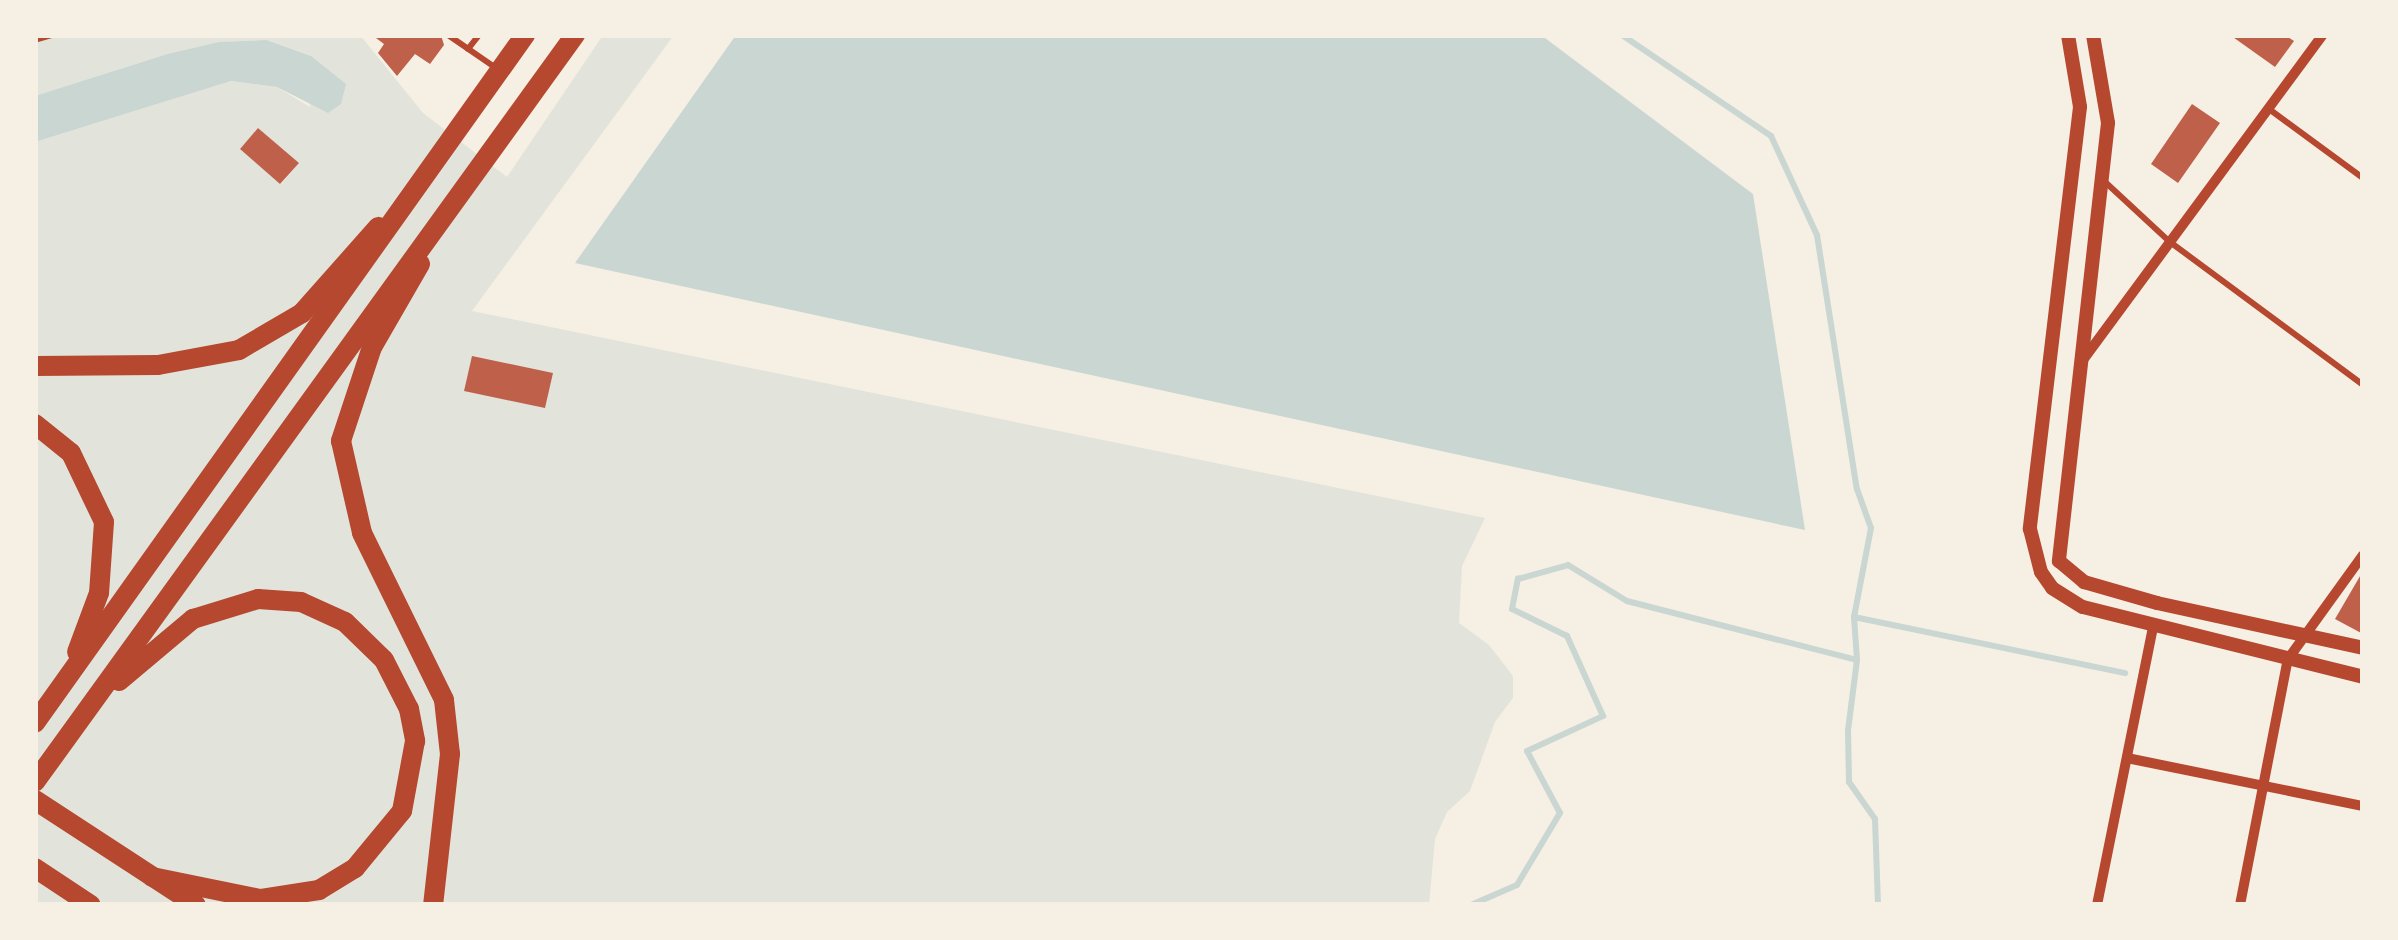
<!DOCTYPE html>
<html>
<head>
<meta charset="utf-8">
<style>
	body { margin:0 }
	#map { position:relative; width:2398px; height:940px; overflow:hidden; background:#f6efe4; font-family:"Noto Sans",sans-serif }
	div>[style] { position:absolute }
	.green>* { inset:0; background:#e2e4dc }
	.water>* { inset:0; background:#c9d6d2 }
	.stream>* { height:6px; margin:-3px; padding:0 3px; transform-origin:3px; border-radius:3px; background:#c9d6d2 }
	.building>* { inset:0; background:#bf614a }
	.service>* { height:6px; margin:-3px; padding:0 3px; transform-origin:3px; border-radius:3px; background:#b5482f }
	.minor>* { height:10px; margin:-5px; padding:0 5px; transform-origin:5px; border-radius:5px; background:#b5482f }
	.tertiary>* { height:14px; margin:-7px; padding:0 7px; transform-origin:7px; border-radius:7px; background:#b5482f }
	.trunk>* { height:20px; margin:-10px; padding:0 10px; transform-origin:10px; border-radius:10px; background:#b5482f }
	span { translate:-50% -50%; white-space:nowrap; text-align:center; line-height:1.15; -webkit-text-stroke:8px #f6efe4; paint-order:stroke }
	.frame { position:absolute; inset:0; border:38px solid #f6efe4; pointer-events:none }
</style>
</head>
<body>
<div id="map">
	<div class="green">
		<i style="clip-path:polygon(evenodd,35px 35px,360px 35px,423px 113px,507px 177px,603px 35px,674px 35px,472px 311px,1485px 518px,1462px 566px,1459px 623px,1489px 645px,1513px 676px,1513px 698px,1495px 722px,1470px 791px,1447px 812px,1435px 839px,1429px 905px,35px 905px,35px 142px,231px 81px,277px 87px,310px 107px,311px 56px,268px 40px,219px 42px,35px 96px,35px 35px,258px 128px,299px 163px,281px 184px,240px 149px,258px 128px)"></i>
	</div>
	<div class="water">
		<i style="clip-path:polygon(736px 35px,1541px 35px,1753px 194px,1805px 530px,575px 263px)"></i>
		<i style="clip-path:polygon(267px 40px,311px 56px,346px 84px,341px 104px,328px 113px,277px 87px,231px 81px,35px 142px,35px 96px,168px 54px,219px 42px)"></i>
	</div>
	<div class="stream">
		<i style="left:1622px;top:35px;width:180px;rotate:34.1deg"></i>
		<i style="left:1771px;top:136px;width:109px;rotate:65.1deg"></i>
		<i style="left:1817px;top:235px;width:257px;rotate:81.1deg"></i>
		<i style="left:1857px;top:489px;width:41px;rotate:70.3deg"></i>
		<i style="left:1871px;top:528px;width:91px;rotate:100.8deg"></i>
		<i style="left:1854px;top:617px;width:43px;rotate:86deg"></i>
		<i style="left:1857px;top:660px;width:71px;rotate:97.3deg"></i>
		<i style="left:1848px;top:730px;width:52px;rotate:88.9deg"></i>
		<i style="left:1849px;top:782px;width:45px;rotate:54.9deg"></i>
		<i style="left:1875px;top:819px;width:86px;rotate:88deg"></i>
		<i style="left:1854px;top:617px;width:277px;rotate:11.7deg"></i>
		<i style="left:1471px;top:905px;width:50px;rotate:-23.5deg"></i>
		<i style="left:1517px;top:885px;width:84px;rotate:-59.2deg"></i>
		<i style="left:1560px;top:813px;width:70px;rotate:-118deg"></i>
		<i style="left:1527px;top:751px;width:84px;rotate:-24.7deg"></i>
		<i style="left:1603px;top:716px;width:88px;rotate:-114.2deg"></i>
		<i style="left:1567px;top:636px;width:61px;rotate:-153.9deg"></i>
		<i style="left:1512px;top:609px;width:31px;rotate:-79deg"></i>
		<i style="left:1518px;top:579px;width:52px;rotate:-15.6deg"></i>
		<i style="left:1568px;top:565px;width:69px;rotate:31.4deg"></i>
		<i style="left:1627px;top:601px;width:237px;rotate:14.4deg"></i>
	</div>
	<div class="building">
		<i style="clip-path:polygon(372px 35px,441px 35px,444px 45px,430px 64px,415px 54px,397px 76px,378px 53px,384px 44px)"></i>
		<i style="clip-path:polygon(2230px 35px,2285px 35px,2294px 41px,2275px 67px)"></i>
		<i style="clip-path:polygon(2192px 104px,2220px 123px,2178px 183px,2151px 164px)"></i>
		<i style="clip-path:polygon(258px 128px,299px 163px,280px 184px,240px 149px)"></i>
		<i style="clip-path:polygon(472px 356px,553px 373px,545px 408px,464px 391px)"></i>
		<i style="clip-path:polygon(2363px 571px,2363px 634px,2335px 619px)"></i>
	</div>
	<div class="service">
		<i style="left:448px;top:35px;width:58px;rotate:34.5deg"></i>
		<i style="left:35px;top:40px;width:17px;rotate:-17deg"></i>
		<i style="left:468px;top:49px;width:18px;rotate:-52deg"></i>
		<i style="left:2269px;top:109px;width:117px;rotate:36.3deg"></i>
		<i style="left:2103px;top:180px;width:91px;rotate:42.8deg"></i>
		<i style="left:2170px;top:242px;width:240px;rotate:36.5deg"></i>
	</div>
	<div class="minor">
		<i style="left:2083px;top:360px;width:404px;rotate:-53.6deg"></i>
		<i style="left:2127px;top:758px;width:241px;rotate:11.5deg"></i>
		<i style="left:2097px;top:905px;width:284px;rotate:-78.6deg"></i>
		<i style="left:2240px;top:905px;width:251px;rotate:-79deg"></i>
		<i style="left:2288px;top:659px;width:128px;rotate:-54.2deg"></i>
	</div>
	<div class="tertiary">
		<i style="left:2068px;top:35px;width:73px;rotate:80.5deg"></i>
		<i style="left:2080px;top:107px;width:425px;rotate:96.8deg"></i>
		<i style="left:2030px;top:529px;width:44px;rotate:75.7deg"></i>
		<i style="left:2041px;top:572px;width:19px;rotate:55deg"></i>
		<i style="left:2052px;top:588px;width:36px;rotate:32deg"></i>
		<i style="left:2083px;top:607px;width:289px;rotate:14deg"></i>
		<i style="left:2093px;top:35px;width:89px;rotate:80.3deg"></i>
		<i style="left:2108px;top:123px;width:441px;rotate:96.4deg"></i>
		<i style="left:2059px;top:561px;width:33px;rotate:40deg"></i>
		<i style="left:2084px;top:582px;width:76px;rotate:16deg"></i>
		<i style="left:2157px;top:603px;width:211px;rotate:12.3deg"></i>
	</div>
	<div class="trunk">
		<i style="left:420px;top:264px;width:96px;rotate:120deg"></i>
		<i style="left:372px;top:347px;width:99px;rotate:108.3deg"></i>
		<i style="left:341px;top:441px;width:94px;rotate:77.1deg"></i>
		<i style="left:362px;top:533px;width:186px;rotate:63.8deg"></i>
		<i style="left:444px;top:700px;width:54px;rotate:83.7deg"></i>
		<i style="left:450px;top:754px;width:152px;rotate:96.4deg"></i>
		<i style="left:35px;top:366px;width:123px;rotate:-0.5deg"></i>
		<i style="left:158px;top:365px;width:82px;rotate:-10.5deg"></i>
		<i style="left:239px;top:350px;width:73px;rotate:-30.4deg"></i>
		<i style="left:302px;top:313px;width:115px;rotate:-48.5deg"></i>
		<i style="left:35px;top:424px;width:46px;rotate:38.9deg"></i>
		<i style="left:71px;top:453px;width:76px;rotate:64.4deg"></i>
		<i style="left:104px;top:522px;width:71px;rotate:94deg"></i>
		<i style="left:99px;top:593px;width:63px;rotate:110.4deg"></i>
		<i style="left:119px;top:681px;width:97px;rotate:-40deg"></i>
		<i style="left:193px;top:619px;width:68px;rotate:-17.1deg"></i>
		<i style="left:258px;top:599px;width:43px;rotate:4deg"></i>
		<i style="left:301px;top:602px;width:48px;rotate:24.4deg"></i>
		<i style="left:345px;top:622px;width:54px;rotate:44.3deg"></i>
		<i style="left:384px;top:660px;width:55px;rotate:63deg"></i>
		<i style="left:409px;top:709px;width:33px;rotate:79deg"></i>
		<i style="left:415px;top:741px;width:71px;rotate:100.5deg"></i>
		<i style="left:402px;top:811px;width:74px;rotate:129.5deg"></i>
		<i style="left:355px;top:868px;width:42px;rotate:148.6deg"></i>
		<i style="left:319px;top:890px;width:60px;rotate:171.3deg"></i>
		<i style="left:260px;top:899px;width:110px;rotate:-168.5deg"></i>
		<i style="left:35px;top:723px;width:845px;rotate:-54.54deg"></i>
		<i style="left:35px;top:782px;width:922px;rotate:-54.14deg"></i>
		<i style="left:35px;top:800px;width:192px;rotate:33.1deg"></i>
		<i style="left:35px;top:868px;width:67px;rotate:33.5deg"></i>
	</div>
	<div class="frame"></div>
</div>
</body>
</html>
